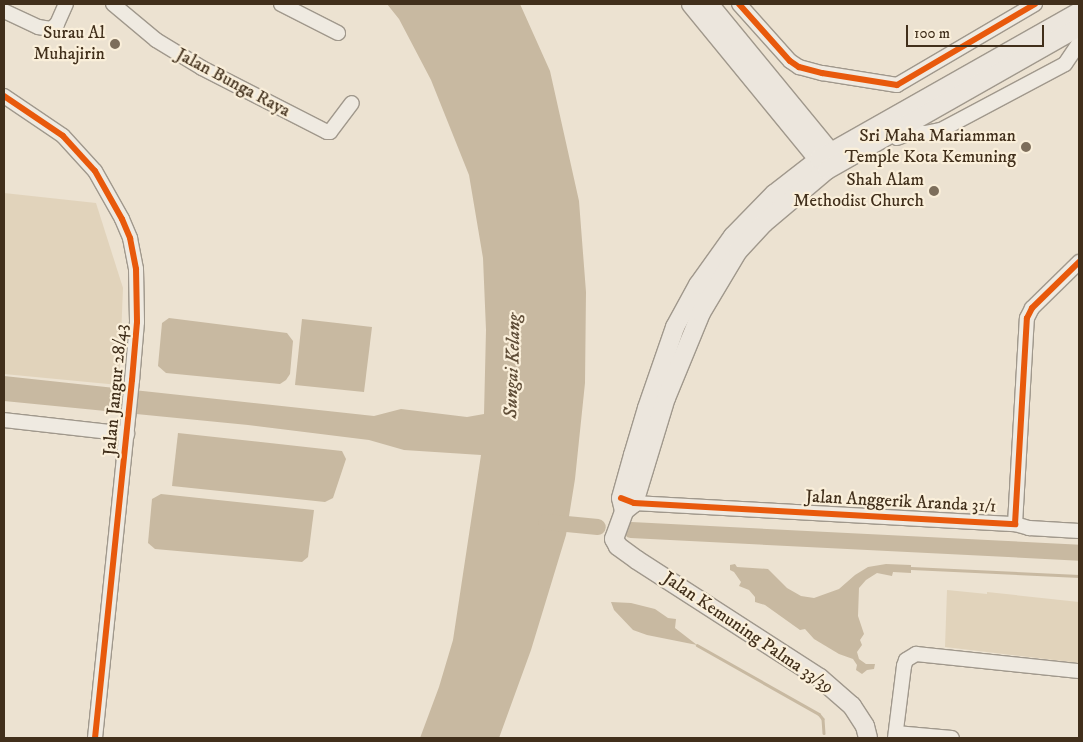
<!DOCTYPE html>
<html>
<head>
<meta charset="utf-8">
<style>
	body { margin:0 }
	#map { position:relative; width:1083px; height:742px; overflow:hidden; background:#ece2d1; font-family:"IM FELL DW Pica",serif }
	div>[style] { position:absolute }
	.green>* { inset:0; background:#e1d3bb }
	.water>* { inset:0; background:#c8b9a1 }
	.stream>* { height:2.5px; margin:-1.25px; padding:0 1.25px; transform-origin:1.25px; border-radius:1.25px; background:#c8b9a1 }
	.river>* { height:16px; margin:-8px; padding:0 8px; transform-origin:8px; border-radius:8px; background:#c8b9a1 }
	.roads { filter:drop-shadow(1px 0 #a0988c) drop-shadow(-1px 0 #a0988c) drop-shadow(0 1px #a0988c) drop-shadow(0 -1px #a0988c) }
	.minor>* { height:14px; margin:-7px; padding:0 7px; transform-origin:7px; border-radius:7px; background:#efeae1 }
	.major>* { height:18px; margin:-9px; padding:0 9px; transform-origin:9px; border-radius:9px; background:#ece6dd }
	.cycleway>* { height:6px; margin:-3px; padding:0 3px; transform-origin:3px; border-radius:3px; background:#e8590c }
	.dots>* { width:14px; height:14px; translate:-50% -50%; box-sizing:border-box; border:2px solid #faefda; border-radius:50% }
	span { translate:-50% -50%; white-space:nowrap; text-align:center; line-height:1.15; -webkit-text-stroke:4.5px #faefda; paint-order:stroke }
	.poi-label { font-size:18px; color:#412f1b }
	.right { translate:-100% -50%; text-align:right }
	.street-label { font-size:18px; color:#412f1b }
	.water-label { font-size:19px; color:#5f4d37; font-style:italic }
	.frame { position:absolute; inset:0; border:5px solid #412f1b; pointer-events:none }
	.scale { position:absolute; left:906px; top:25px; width:138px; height:22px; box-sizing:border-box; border:2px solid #412f1b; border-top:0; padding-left:6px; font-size:15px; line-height:18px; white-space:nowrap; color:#412f1b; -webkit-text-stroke:4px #faefda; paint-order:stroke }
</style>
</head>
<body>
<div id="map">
	<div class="green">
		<i style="clip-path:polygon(4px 193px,96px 203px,123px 288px,119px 385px,4px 374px)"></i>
		<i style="clip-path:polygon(947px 590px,987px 594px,987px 592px,1079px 602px,1079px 663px,945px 647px)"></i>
	</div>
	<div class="water">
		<i style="clip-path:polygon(387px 4px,520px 4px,550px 71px,579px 201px,586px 292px,585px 383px,575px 479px,566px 535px,531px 650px,499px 738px,420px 738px,439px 687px,453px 640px,481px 455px,404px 450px,369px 440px,248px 425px,4px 401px,4px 376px,374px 416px,401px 409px,467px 417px,484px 414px,486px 330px,483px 258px,469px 175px,431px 80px,399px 19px)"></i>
		<i style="clip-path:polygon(169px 318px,287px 333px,293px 341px,290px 374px,286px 380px,280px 384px,166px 373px,158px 366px,162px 323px)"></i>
		<i style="clip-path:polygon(302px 319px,372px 327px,364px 392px,295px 385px)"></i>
		<i style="clip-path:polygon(178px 433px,342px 451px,346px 459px,333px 498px,325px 502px,172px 486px)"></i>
		<i style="clip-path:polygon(161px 494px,314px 510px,308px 557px,302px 562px,155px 549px,148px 543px,152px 499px)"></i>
		<i style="clip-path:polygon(735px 564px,737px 567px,768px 569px,787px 588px,801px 596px,814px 598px,839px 589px,855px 575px,868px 567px,886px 564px,911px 565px,911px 573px,893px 572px,892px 576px,877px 573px,866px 580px,859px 588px,858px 616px,864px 634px,860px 640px,862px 645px,857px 652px,859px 659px,866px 664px,875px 664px,874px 669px,867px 670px,862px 674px,856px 670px,857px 665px,853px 659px,839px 654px,814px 639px,805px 629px,800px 630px,765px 605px,755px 602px,755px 597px,749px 590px,739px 586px,741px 582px,734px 572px,730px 570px,730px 565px)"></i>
		<i style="clip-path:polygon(611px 602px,631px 603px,655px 609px,668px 618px,676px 619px,675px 628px,697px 645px,647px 635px,633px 630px,614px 610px)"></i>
	</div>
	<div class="stream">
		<i style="left:911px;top:568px;width:168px;rotate:2.7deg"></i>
		<i style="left:697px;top:645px;width:140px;rotate:29.5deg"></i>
		<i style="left:819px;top:714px;width:6px;rotate:51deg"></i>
		<i style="left:823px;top:719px;width:14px;rotate:86deg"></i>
	</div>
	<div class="river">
		<i style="left:546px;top:522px;width:52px;rotate:5.5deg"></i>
		<i style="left:631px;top:530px;width:449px;rotate:2.9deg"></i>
	</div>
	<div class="roads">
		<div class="minor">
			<i style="left:113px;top:4px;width:56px;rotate:39.9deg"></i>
			<i style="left:156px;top:40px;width:54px;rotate:31.3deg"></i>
			<i style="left:202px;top:68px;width:140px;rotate:27.1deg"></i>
			<i style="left:327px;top:132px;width:3px"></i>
			<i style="left:330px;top:132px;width:36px;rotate:-53deg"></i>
			<i style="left:281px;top:4px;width:64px;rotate:27deg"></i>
			<i style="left:739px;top:4px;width:76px;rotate:48.2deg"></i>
			<i style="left:790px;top:61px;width:11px;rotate:34deg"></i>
			<i style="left:799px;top:67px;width:24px;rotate:15deg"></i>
			<i style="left:822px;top:73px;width:76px;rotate:9.1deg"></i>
			<i style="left:897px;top:85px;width:160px;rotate:-30.4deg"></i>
			<i style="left:4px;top:11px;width:38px;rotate:25deg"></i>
			<i style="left:38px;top:27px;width:13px;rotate:9deg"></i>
			<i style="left:51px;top:29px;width:8px;rotate:-40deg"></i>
			<i style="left:57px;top:24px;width:22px;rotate:-66deg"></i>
			<i style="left:4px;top:96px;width:71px;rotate:34.1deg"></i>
			<i style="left:63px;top:136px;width:47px;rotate:47.6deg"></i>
			<i style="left:95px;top:171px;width:55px;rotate:60.6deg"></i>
			<i style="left:122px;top:219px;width:21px;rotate:67deg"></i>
			<i style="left:130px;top:238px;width:32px;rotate:79deg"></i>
			<i style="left:136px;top:269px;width:53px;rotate:88.9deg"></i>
			<i style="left:137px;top:322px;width:58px;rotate:94.9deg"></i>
			<i style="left:132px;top:380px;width:360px;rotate:95.9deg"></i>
			<i style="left:897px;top:138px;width:17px;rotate:-21deg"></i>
			<i style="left:913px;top:132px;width:12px;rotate:5deg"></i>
			<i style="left:925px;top:133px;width:16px;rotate:-11deg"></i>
			<i style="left:941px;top:130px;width:140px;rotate:-28deg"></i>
			<i style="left:1065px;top:64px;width:25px;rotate:-56deg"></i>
			<i style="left:4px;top:420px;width:124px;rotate:6.5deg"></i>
			<i style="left:626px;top:500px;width:9px;rotate:21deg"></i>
			<i style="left:634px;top:503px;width:382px;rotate:3.2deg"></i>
			<i style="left:1015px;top:524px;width:206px;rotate:-86.7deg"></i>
			<i style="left:1027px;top:318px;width:11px;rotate:-63deg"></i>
			<i style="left:1032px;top:308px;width:66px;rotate:-44.4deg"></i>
			<i style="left:1015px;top:524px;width:15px;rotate:16deg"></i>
			<i style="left:1029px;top:528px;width:50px;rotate:3.4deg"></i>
			<i style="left:896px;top:733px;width:56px;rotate:5.1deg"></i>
			<i style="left:895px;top:738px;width:73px;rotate:-82.9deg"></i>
			<i style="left:904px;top:666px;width:6px;rotate:-72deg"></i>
			<i style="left:906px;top:660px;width:12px;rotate:-31deg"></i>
			<i style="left:916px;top:654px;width:164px;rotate:6deg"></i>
		</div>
		<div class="major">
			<i style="left:691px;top:4px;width:213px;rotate:50.7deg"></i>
			<i style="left:709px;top:4px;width:202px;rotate:50.6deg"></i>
			<i style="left:624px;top:511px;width:13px;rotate:-103deg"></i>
			<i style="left:621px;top:498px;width:45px;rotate:-74.4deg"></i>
			<i style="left:633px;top:455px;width:49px;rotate:-73.4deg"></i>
			<i style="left:647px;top:408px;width:86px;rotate:-70.9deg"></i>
			<i style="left:675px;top:327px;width:48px;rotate:-61.3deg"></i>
			<i style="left:698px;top:285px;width:60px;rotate:-54.5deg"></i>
			<i style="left:733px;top:236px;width:59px;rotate:-45.7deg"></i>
			<i style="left:774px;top:194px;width:57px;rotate:-37.9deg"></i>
			<i style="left:819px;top:159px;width:299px;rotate:-29.5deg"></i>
			<i style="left:868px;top:738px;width:12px;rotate:-104deg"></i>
			<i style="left:865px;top:726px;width:24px;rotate:-123deg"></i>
			<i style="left:852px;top:706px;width:43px;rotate:-138.8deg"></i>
			<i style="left:820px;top:678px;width:218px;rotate:-147.2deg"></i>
			<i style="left:637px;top:560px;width:24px;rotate:-144deg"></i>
			<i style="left:618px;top:546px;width:8px;rotate:-120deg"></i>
			<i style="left:614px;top:539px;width:30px;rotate:-70deg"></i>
			<i style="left:624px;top:511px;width:13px;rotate:-39deg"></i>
			<i style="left:634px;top:503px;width:110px;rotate:-73.1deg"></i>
			<i style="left:666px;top:398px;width:92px;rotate:-67.6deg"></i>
			<i style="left:701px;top:313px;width:72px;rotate:-59.2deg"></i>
			<i style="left:738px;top:251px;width:38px;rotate:-47deg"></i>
			<i style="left:764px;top:223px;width:82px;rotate:-40.1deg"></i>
			<i style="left:827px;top:170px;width:290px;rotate:-29.6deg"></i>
		</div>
	</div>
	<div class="cycleway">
		<i style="left:739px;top:4px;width:76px;rotate:48.2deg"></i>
		<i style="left:790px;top:61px;width:11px;rotate:34deg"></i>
		<i style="left:799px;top:67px;width:24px;rotate:15deg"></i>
		<i style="left:822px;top:73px;width:76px;rotate:9.1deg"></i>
		<i style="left:897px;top:85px;width:160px;rotate:-30.4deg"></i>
		<i style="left:4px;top:96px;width:71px;rotate:34.1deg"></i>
		<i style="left:63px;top:136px;width:47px;rotate:47.6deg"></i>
		<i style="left:95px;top:171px;width:55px;rotate:60.6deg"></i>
		<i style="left:122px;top:219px;width:21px;rotate:67deg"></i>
		<i style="left:130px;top:238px;width:32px;rotate:79deg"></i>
		<i style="left:136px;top:269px;width:53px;rotate:88.9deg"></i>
		<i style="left:137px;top:322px;width:58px;rotate:94.9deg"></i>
		<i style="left:132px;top:380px;width:360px;rotate:95.9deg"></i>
		<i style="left:621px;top:498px;width:14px;rotate:21deg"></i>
		<i style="left:634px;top:503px;width:382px;rotate:3.2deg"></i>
		<i style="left:1015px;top:524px;width:206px;rotate:-86.7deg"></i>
		<i style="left:1027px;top:318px;width:11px;rotate:-63deg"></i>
		<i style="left:1032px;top:308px;width:66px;rotate:-44.4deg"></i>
	</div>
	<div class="dots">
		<i style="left:115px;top:44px;background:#7d6e5b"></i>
		<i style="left:1026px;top:147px;background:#7d6e5b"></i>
		<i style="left:934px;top:191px;background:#7d6e5b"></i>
	</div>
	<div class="poi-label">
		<span class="right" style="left:105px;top:44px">Surau Al<br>Muhajirin</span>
		<span class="right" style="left:1016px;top:147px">Sri Maha Mariamman<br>Temple Kota Kemuning</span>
		<span class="right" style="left:924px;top:191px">Shah Alam<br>Methodist Church</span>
	</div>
	<div class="street-label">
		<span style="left:233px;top:83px;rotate:28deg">Jalan Bunga Raya</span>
		<span style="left:116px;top:390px;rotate:-85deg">Jalan Jangur 28/43</span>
		<span style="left:901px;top:502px;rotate:3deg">Jalan Anggerik Aranda 31/1</span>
		<span style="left:748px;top:633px;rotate:34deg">Jalan Kemuning Palma 33/39</span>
	</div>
	<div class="water-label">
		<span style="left:513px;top:366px;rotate:-88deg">Sungai Kelang</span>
	</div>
	<div class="frame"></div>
	<div class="scale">100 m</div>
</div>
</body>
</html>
